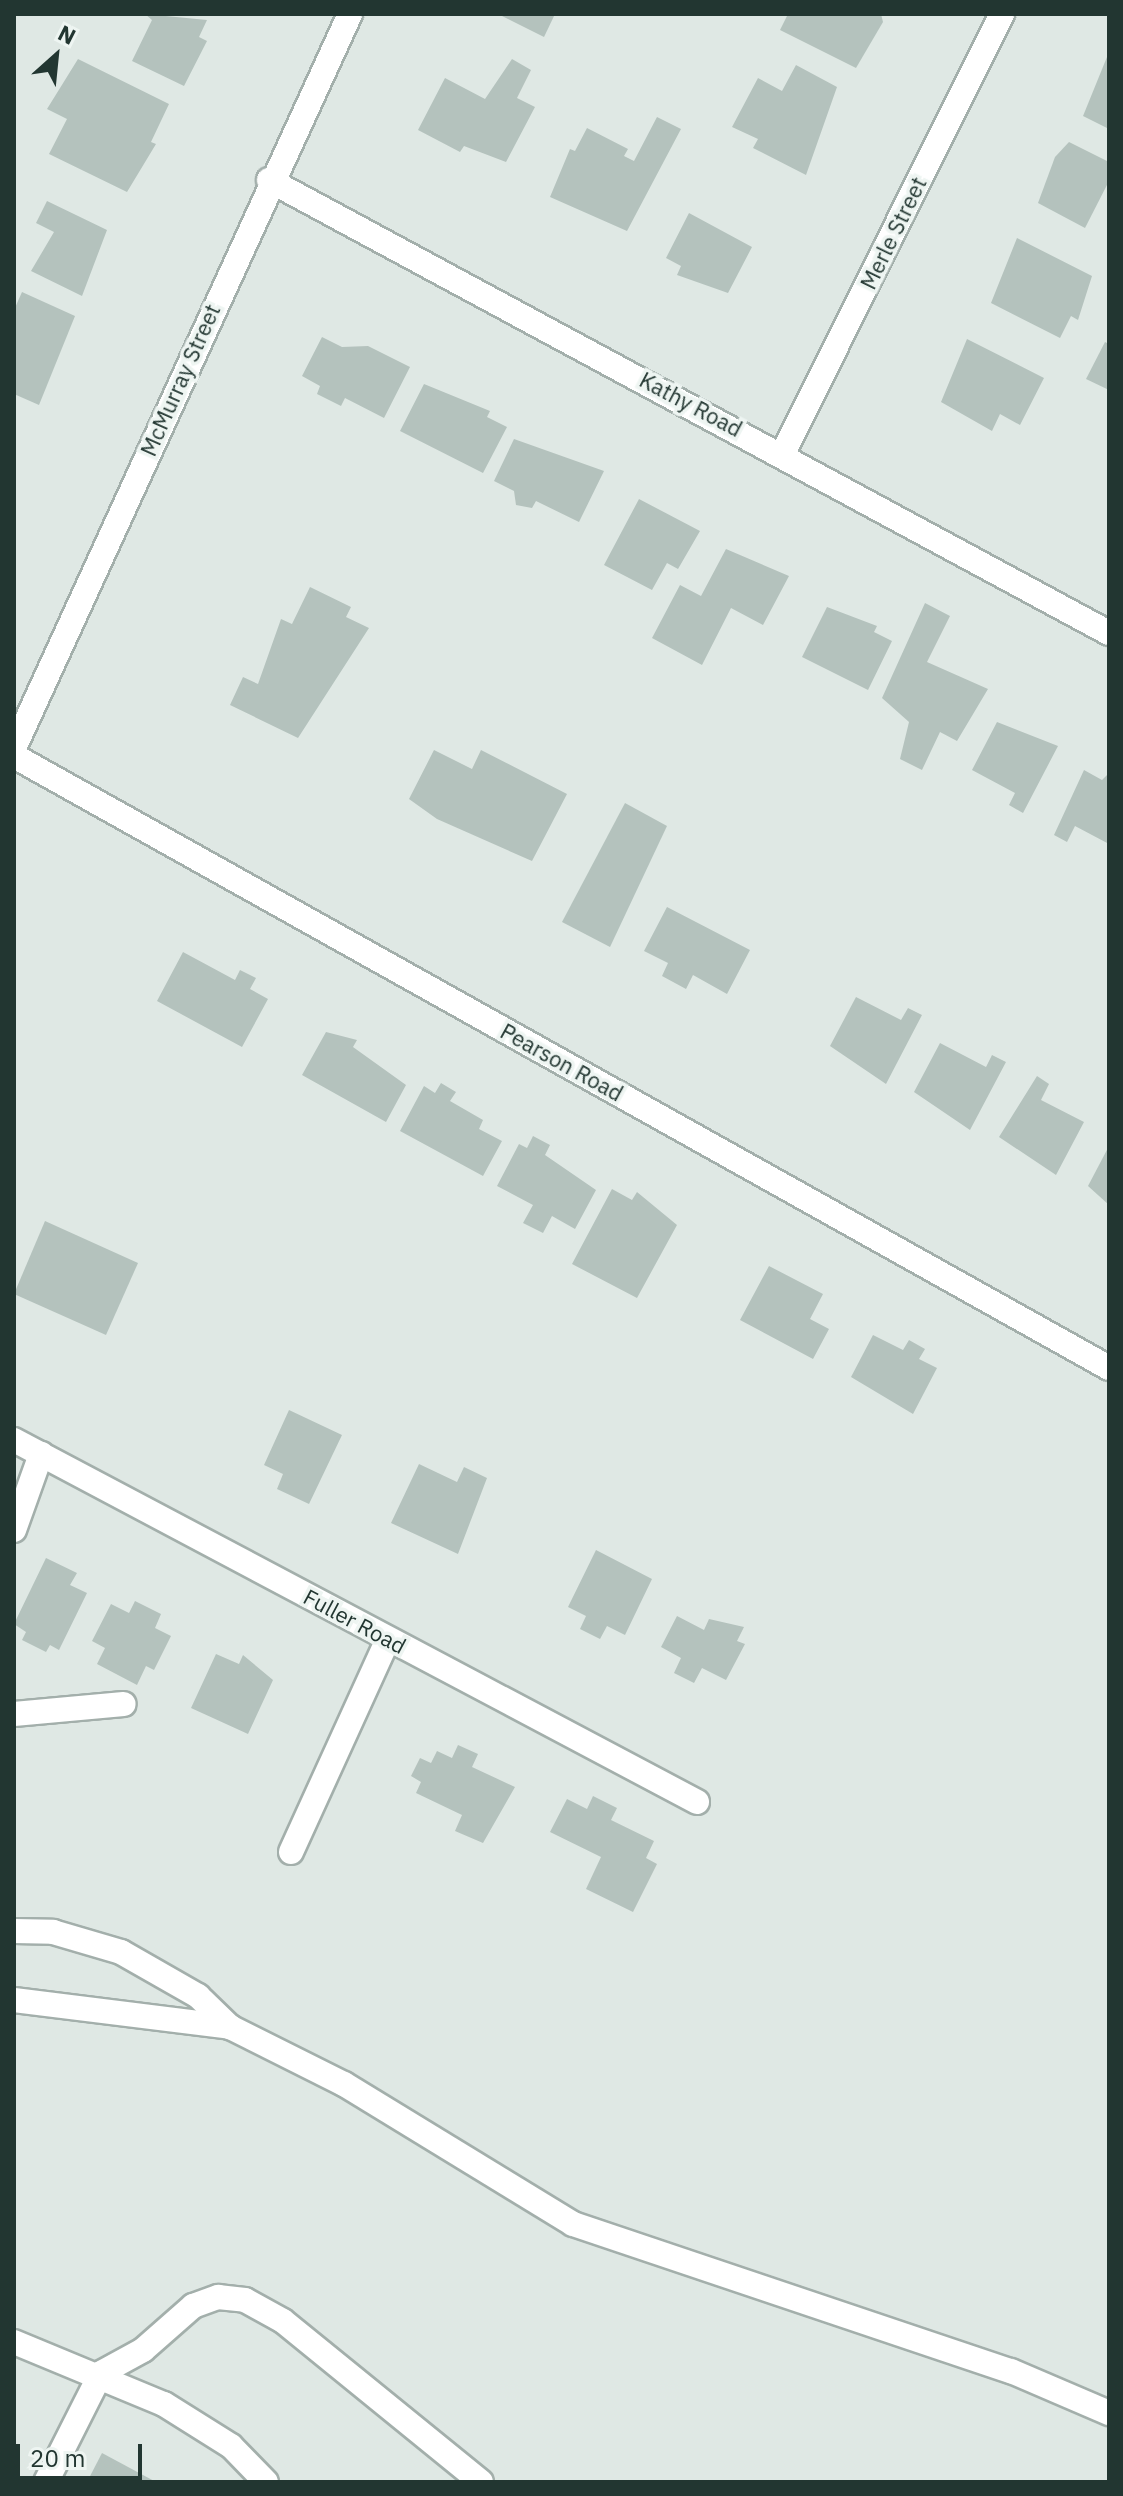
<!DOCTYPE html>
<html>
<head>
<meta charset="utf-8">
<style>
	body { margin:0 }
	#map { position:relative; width:1123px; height:2496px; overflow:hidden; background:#dfe8e4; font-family:"IBM Plex Sans",sans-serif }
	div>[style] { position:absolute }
	.building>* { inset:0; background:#b4c2bd }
	.roads { filter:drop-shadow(2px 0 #a3afab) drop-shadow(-2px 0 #a3afab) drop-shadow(0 2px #a3afab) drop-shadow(0 -2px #a3afab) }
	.minor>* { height:24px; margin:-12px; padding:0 12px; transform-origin:12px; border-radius:12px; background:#fff }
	span { translate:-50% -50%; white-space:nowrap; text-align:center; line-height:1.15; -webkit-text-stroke:7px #eef5f2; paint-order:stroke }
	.street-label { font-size:22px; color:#223631 }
	.frame { position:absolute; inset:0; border:16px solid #223631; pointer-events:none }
	.north { position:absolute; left:16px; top:16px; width:80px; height:80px; -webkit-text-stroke:6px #eef5f2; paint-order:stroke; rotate:27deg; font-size:22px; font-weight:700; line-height:32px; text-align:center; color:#223631 }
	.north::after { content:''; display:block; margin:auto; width:28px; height:36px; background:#223631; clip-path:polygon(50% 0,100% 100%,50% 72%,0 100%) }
	.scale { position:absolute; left:16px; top:2444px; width:126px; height:36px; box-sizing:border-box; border:4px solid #223631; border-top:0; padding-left:10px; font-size:24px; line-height:28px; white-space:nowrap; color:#223631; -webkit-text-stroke:6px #eef5f2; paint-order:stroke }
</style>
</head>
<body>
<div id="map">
	<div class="building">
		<i style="clip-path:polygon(145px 14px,207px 20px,199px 37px,207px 41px,184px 86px,132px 61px,152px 20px)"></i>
		<i style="clip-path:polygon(498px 14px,555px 14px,544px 37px)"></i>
		<i style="clip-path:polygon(788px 14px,881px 14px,883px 22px,856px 68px,780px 30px)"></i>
		<i style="clip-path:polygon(1109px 52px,1109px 129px,1083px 116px)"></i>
		<i style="clip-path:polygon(78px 59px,169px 104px,151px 142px,156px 144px,127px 192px,49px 154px,67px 119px,47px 109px)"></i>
		<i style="clip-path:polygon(512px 59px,531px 70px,517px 98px,535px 107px,506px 162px,464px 146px,460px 152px,418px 130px,445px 78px,485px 99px)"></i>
		<i style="clip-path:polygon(796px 65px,837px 87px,806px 175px,753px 148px,758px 139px,732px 127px,758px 78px,782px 91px)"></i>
		<i style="clip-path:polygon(657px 117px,681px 129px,627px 231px,550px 197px,570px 149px,575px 151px,587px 128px,628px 149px,624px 156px,634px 161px)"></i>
		<i style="clip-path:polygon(1069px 142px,1109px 162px,1109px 181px,1085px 228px,1038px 203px,1055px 157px)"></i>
		<i style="clip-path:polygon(47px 201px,107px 230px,82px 296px,31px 271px,54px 232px,36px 223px)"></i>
		<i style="clip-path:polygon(689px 213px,752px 247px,728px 293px,677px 275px,681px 266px,666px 258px)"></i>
		<i style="clip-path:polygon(1017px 238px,1092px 276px,1078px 320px,1071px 316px,1060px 338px,991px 303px)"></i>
		<i style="clip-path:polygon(22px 292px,75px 316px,39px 405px,14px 394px,14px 310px)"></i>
		<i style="clip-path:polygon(322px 337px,342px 347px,368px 346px,410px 367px,384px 418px,345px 398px,341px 406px,317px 394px,320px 386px,302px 376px)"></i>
		<i style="clip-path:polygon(967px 339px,1044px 378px,1020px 425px,1000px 414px,992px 431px,941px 402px)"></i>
		<i style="clip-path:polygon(1105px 342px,1109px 344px,1109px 390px,1086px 379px)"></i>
		<i style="clip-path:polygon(424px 384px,490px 411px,487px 417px,507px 427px,483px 473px,400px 431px)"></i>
		<i style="clip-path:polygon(514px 439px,604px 471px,579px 522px,536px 501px,532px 508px,516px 505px,514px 491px,494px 481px)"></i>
		<i style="clip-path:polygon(639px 499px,700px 531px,678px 569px,667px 563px,652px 590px,604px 565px)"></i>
		<i style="clip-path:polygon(726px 549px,789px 576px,763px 625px,731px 608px,702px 665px,652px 638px,680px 585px,701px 596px)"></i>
		<i style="clip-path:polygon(310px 587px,351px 607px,346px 617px,369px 628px,298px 738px,230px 705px,243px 677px,258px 684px,281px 619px,292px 624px)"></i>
		<i style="clip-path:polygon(925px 603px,950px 616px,927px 662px,988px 689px,957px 741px,940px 732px,922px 770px,900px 759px,909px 722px,882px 698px)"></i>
		<i style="clip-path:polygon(827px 607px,877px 626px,874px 632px,892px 641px,868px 690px,802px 657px)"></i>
		<i style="clip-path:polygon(997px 722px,1058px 746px,1023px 813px,1009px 805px,1015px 793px,972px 770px)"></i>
		<i style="clip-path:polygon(434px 750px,472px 769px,481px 750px,567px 794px,532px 861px,437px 819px,409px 799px)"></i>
		<i style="clip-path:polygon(1084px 770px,1102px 780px,1109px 773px,1109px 844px,1075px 826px,1067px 842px,1054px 835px)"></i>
		<i style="clip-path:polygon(625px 803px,667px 826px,610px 947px,562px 922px)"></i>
		<i style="clip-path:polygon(667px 907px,750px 950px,727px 994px,693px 975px,686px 989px,662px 976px,668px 963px,644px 951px)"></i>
		<i style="clip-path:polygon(183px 952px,235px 980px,240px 970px,256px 978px,250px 989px,268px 999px,242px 1047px,157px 1001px)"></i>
		<i style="clip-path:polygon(856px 997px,901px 1020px,908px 1008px,922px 1015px,886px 1084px,830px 1046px)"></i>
		<i style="clip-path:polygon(326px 1032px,357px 1040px,353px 1047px,406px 1085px,386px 1122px,302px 1075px)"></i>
		<i style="clip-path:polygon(940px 1043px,986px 1067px,992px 1055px,1006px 1062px,970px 1130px,914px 1092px)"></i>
		<i style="clip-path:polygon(1037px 1076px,1049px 1084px,1041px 1100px,1084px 1122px,1056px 1175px,999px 1137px)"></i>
		<i style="clip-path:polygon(441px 1083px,456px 1092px,450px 1101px,483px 1120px,479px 1129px,502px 1141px,483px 1176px,400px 1131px,424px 1086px,435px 1093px)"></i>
		<i style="clip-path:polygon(533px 1136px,550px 1145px,545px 1155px,596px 1190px,575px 1229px,552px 1216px,543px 1233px,523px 1223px,533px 1205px,497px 1186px,519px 1144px,527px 1148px)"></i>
		<i style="clip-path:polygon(1109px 1146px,1109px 1205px,1088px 1186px)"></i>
		<i style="clip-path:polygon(612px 1189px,632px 1200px,637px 1192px,677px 1225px,637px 1298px,572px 1264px)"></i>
		<i style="clip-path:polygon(45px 1221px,138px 1263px,106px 1335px,14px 1294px)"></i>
		<i style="clip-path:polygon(769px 1266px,823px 1294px,810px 1319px,829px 1329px,813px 1359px,740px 1320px)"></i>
		<i style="clip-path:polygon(873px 1335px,903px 1350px,909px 1340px,925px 1349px,919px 1359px,937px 1368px,913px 1414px,851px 1377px)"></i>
		<i style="clip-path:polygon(289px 1410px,342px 1435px,309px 1504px,277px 1489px,283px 1474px,264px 1465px)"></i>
		<i style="clip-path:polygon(419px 1464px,457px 1482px,464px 1467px,487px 1478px,458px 1554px,391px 1523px)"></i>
		<i style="clip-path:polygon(596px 1550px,652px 1579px,625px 1635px,607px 1626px,600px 1639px,580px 1629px,586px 1616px,568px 1607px)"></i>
		<i style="clip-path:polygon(46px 1558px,77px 1573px,70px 1585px,87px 1593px,59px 1650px,50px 1645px,46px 1652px,22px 1640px,26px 1632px,14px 1624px)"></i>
		<i style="clip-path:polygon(135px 1601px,161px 1614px,155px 1628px,171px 1636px,154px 1670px,146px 1666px,137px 1685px,97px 1664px,105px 1648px,92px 1641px,111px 1604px,129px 1613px)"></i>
		<i style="clip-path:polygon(677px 1616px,704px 1630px,709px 1619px,744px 1627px,737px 1641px,745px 1644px,726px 1680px,702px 1668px,694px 1683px,674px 1673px,681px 1658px,661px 1647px)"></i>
		<i style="clip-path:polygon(216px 1654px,239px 1664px,243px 1655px,273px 1680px,248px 1734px,191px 1708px)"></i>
		<i style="clip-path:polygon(458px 1745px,478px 1754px,472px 1767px,515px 1787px,483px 1843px,455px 1831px,462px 1815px,416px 1793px,421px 1782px,411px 1776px,420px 1758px,431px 1763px,437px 1751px,452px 1758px)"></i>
		<i style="clip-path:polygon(593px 1796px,617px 1808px,611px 1820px,654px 1841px,646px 1858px,657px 1864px,633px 1912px,586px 1889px,601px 1857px,550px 1832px,567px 1799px,587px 1809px)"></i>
		<i style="clip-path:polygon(102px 2453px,156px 2482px,87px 2482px)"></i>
	</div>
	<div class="roads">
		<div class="minor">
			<i style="left:269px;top:180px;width:954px;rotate:28.34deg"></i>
			<i style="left:783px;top:453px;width:491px;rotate:-63.5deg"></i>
			<i style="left:14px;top:748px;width:807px;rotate:-65.4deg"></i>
			<i style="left:14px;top:756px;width:1254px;rotate:29.2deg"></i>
			<i style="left:14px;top:1440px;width:773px;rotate:27.92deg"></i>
			<i style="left:14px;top:1530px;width:81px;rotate:-70.4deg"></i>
			<i style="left:14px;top:1714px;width:110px;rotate:-5.2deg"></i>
			<i style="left:291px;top:1852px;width:234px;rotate:-65.5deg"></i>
			<i style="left:14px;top:1931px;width:39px;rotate:1deg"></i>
			<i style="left:53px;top:1932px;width:71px;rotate:16.4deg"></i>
			<i style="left:121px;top:1952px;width:89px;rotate:29.7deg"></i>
			<i style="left:198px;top:1996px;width:45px;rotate:44.1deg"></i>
			<i style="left:14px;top:2000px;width:218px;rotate:7.1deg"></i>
			<i style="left:230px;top:2027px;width:127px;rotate:26.6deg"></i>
			<i style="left:344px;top:2084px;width:268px;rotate:31.4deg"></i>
			<i style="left:573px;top:2224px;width:462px;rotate:18.6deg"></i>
			<i style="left:1011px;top:2371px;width:107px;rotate:23.2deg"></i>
			<i style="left:14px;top:2342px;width:162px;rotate:22.5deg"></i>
			<i style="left:164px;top:2404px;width:79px;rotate:32.1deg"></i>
			<i style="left:231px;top:2446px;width:50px;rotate:45.8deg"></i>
			<i style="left:46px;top:2482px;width:122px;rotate:-63.2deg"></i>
			<i style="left:101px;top:2373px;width:48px;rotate:-28.7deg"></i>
			<i style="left:143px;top:2350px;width:67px;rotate:-41.3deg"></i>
			<i style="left:193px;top:2306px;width:27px;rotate:-20deg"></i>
			<i style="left:218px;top:2297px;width:27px;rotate:6deg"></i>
			<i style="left:245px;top:2300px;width:43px;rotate:28.9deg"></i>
			<i style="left:283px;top:2321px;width:255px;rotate:39.1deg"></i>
		</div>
	</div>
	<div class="street-label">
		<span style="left:893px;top:233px;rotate:-64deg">Merle Street</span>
		<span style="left:180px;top:380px;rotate:-66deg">McMurray Street</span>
		<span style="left:691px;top:404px;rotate:28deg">Kathy Road</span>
		<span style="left:562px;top:1062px;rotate:29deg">Pearson Road</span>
		<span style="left:355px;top:1621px;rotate:28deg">Fuller Road</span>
	</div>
	<div class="frame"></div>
	<div class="north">N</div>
	<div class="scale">20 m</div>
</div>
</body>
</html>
